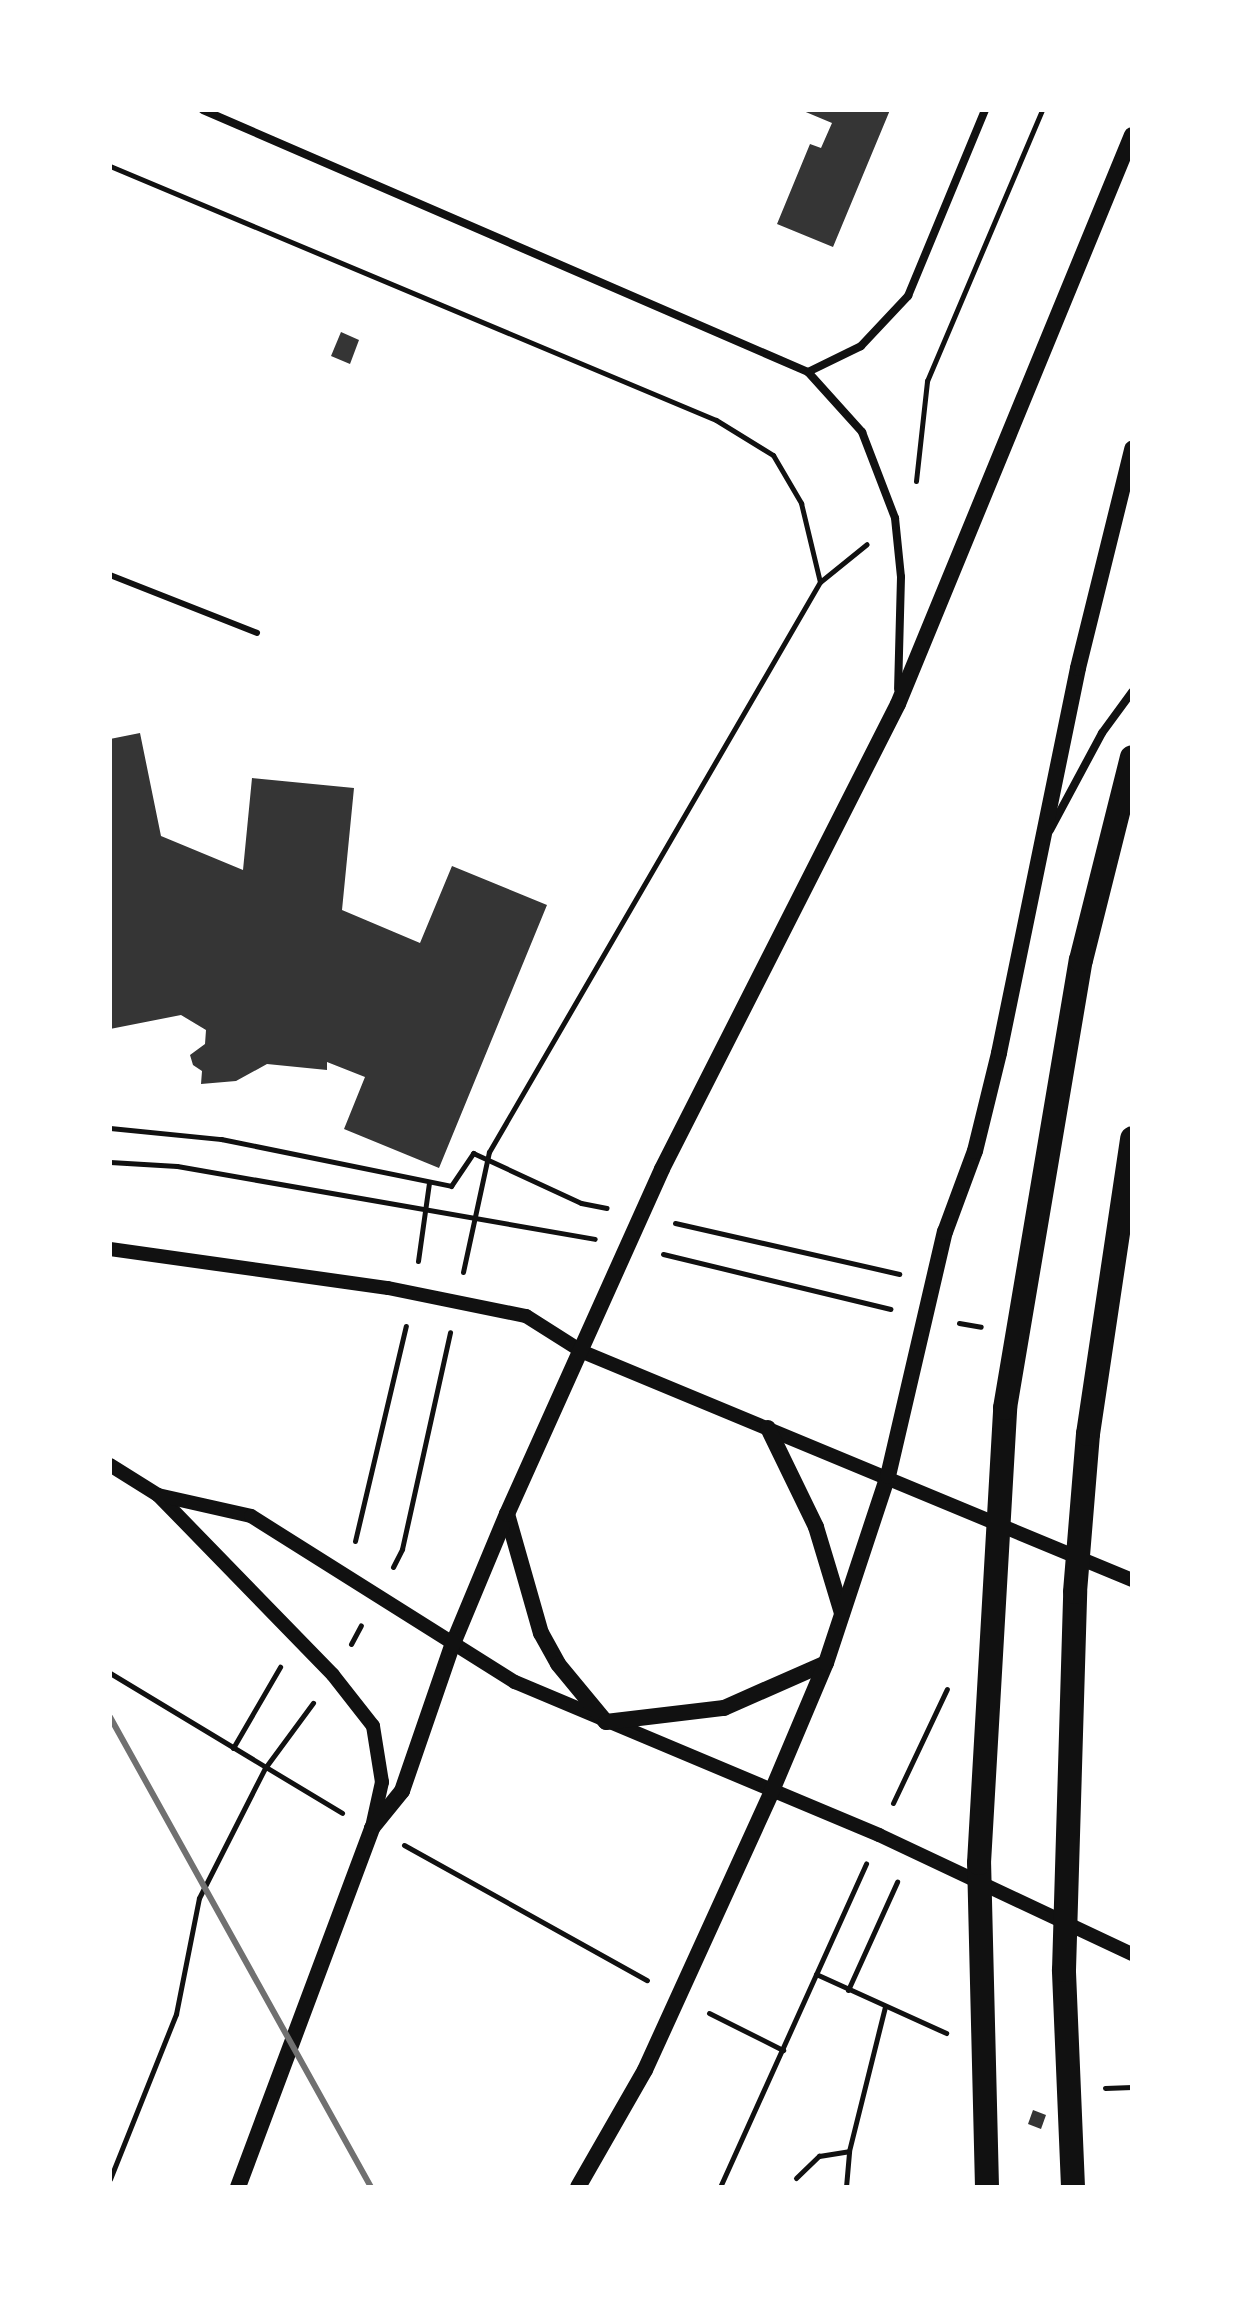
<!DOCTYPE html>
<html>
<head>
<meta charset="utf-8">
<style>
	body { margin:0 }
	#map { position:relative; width:1242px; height:2297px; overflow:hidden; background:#fff; font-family:"Alegreya Sans",sans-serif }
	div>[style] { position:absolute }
	.building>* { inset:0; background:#353535 }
	.path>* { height:5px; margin:-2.5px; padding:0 2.5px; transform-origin:2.5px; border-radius:2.5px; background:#111 }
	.service>* { height:6px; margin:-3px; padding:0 3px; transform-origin:3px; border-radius:3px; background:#111 }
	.minor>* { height:8px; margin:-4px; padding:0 4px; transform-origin:4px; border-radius:4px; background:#111 }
	.tertiary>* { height:14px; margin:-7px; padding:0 7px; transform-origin:7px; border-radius:7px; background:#111 }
	.secondary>* { height:16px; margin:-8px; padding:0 8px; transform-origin:8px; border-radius:8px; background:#111 }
	.motorway>* { height:24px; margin:-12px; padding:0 12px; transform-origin:12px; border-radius:12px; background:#111 }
	.rail>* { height:6px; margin:-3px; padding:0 3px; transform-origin:3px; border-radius:3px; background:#707070 }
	span { translate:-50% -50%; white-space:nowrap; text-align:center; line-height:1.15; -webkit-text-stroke:8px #fff; paint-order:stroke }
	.frame { position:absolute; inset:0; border:112px solid #fff; pointer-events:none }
</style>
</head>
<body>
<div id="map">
	<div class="building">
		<i style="clip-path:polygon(801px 110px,890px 110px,833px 247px,777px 224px,810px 144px,821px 148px,832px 123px)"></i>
		<i style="clip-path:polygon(341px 332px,359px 340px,350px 364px,331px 356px)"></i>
		<i style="clip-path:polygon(140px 733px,161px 836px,243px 870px,252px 778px,354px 788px,342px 910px,420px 943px,452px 866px,547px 905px,439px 1168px,344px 1129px,365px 1077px,327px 1062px,327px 1070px,267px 1064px,236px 1081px,201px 1084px,202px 1071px,193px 1065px,190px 1055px,205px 1044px,206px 1030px,181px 1015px,110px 1029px,110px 739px)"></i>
		<i style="clip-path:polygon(1033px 2110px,1046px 2115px,1041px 2129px,1028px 2124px)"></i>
	</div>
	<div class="path">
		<i style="left:110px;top:166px;width:657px;rotate:22.74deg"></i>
		<i style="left:716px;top:420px;width:67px;rotate:31.6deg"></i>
		<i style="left:773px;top:455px;width:56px;rotate:59.7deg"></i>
		<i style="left:801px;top:503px;width:81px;rotate:76.5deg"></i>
		<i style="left:916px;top:481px;width:101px;rotate:-83.7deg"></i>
		<i style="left:927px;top:381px;width:294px;rotate:-67deg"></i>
		<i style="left:110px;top:1128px;width:112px;rotate:5.7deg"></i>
		<i style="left:221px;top:1139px;width:235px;rotate:11.5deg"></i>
		<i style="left:451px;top:1186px;width:40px;rotate:-56deg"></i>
		<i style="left:473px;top:1153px;width:119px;rotate:24.8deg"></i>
		<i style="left:581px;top:1203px;width:26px;rotate:11deg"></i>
		<i style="left:110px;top:1162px;width:67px;rotate:3.4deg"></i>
		<i style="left:177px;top:1166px;width:424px;rotate:9.9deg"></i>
		<i style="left:675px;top:1223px;width:230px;rotate:12.8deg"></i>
		<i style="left:663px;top:1254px;width:234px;rotate:13.6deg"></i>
		<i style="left:418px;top:1261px;width:79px;rotate:-82deg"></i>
		<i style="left:463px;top:1272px;width:123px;rotate:-77.8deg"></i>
		<i style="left:489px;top:1152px;width:659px;rotate:-59.86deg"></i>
		<i style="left:820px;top:582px;width:60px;rotate:-39deg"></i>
		<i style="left:959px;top:1323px;width:22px;rotate:10deg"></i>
		<i style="left:355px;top:1541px;width:221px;rotate:-76.7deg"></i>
		<i style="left:393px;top:1567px;width:20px;rotate:-63deg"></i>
		<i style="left:402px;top:1549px;width:222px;rotate:-77.5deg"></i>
		<i style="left:351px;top:1644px;width:21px;rotate:-62deg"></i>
		<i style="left:110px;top:1673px;width:271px;rotate:31.1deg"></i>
		<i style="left:233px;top:1748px;width:94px;rotate:-59.9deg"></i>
		<i style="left:893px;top:1803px;width:126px;rotate:-64.7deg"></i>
		<i style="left:404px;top:1845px;width:278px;rotate:29.1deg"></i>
		<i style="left:816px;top:1974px;width:143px;rotate:24.4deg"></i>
		<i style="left:848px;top:1990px;width:119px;rotate:-65.6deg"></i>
		<i style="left:709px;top:2013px;width:83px;rotate:26.6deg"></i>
		<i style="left:1105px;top:2088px;width:27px;rotate:-2deg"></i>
		<i style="left:796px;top:2178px;width:32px;rotate:-44deg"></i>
		<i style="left:819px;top:2156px;width:30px;rotate:-9deg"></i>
		<i style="left:110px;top:2179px;width:178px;rotate:-68.2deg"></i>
		<i style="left:176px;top:2014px;width:118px;rotate:-78.8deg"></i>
		<i style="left:199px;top:1898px;width:146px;rotate:-63.1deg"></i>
		<i style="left:265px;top:1768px;width:81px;rotate:-53.6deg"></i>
		<i style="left:720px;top:2187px;width:355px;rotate:-65.7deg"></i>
		<i style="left:846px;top:2187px;width:36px;rotate:-85deg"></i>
		<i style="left:849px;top:2151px;width:148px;rotate:-76deg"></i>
	</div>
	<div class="service">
		<i style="left:110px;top:575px;width:158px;rotate:21.5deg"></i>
	</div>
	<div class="minor">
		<i style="left:203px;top:110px;width:659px;rotate:23.42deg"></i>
		<i style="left:808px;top:372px;width:81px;rotate:48deg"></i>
		<i style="left:862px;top:432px;width:92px;rotate:69deg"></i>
		<i style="left:895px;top:518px;width:59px;rotate:84.2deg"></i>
		<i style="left:901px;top:577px;width:112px;rotate:91.5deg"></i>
		<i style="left:808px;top:372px;width:59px;rotate:-26.1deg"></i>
		<i style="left:861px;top:346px;width:69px;rotate:-46.8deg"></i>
		<i style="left:908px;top:296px;width:201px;rotate:-67.5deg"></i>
		<i style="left:1050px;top:830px;width:110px;rotate:-61.8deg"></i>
		<i style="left:1102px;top:733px;width:51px;rotate:-53.8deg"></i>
	</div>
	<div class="tertiary">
		<i style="left:110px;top:1249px;width:281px;rotate:8deg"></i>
		<i style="left:388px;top:1288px;width:141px;rotate:11.5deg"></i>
		<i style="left:526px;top:1316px;width:67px;rotate:32.3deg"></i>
		<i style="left:583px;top:1352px;width:594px;rotate:22.55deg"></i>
		<i style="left:110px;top:1465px;width:57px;rotate:32deg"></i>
		<i style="left:158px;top:1495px;width:251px;rotate:45.8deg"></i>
		<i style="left:333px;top:1675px;width:65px;rotate:51.9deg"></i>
		<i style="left:373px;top:1726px;width:57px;rotate:80.9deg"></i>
		<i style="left:382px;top:1782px;width:46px;rotate:102.5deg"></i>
		<i style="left:158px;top:1495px;width:95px;rotate:12.7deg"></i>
		<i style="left:251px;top:1516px;width:312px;rotate:32.2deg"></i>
		<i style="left:515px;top:1682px;width:395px;rotate:22.8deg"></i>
		<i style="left:879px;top:1835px;width:280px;rotate:25.2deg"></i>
	</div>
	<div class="secondary">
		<i style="left:768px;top:1428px;width:110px;rotate:64.1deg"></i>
		<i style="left:816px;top:1527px;width:90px;rotate:73.2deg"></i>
		<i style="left:507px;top:1514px;width:124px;rotate:74.1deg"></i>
		<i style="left:541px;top:1633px;width:35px;rotate:61deg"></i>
		<i style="left:558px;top:1664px;width:75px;rotate:50.4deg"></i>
		<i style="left:606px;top:1722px;width:119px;rotate:-6.8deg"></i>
		<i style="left:724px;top:1708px;width:111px;rotate:-23.8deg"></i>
		<i style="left:238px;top:2187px;width:383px;rotate:-69.5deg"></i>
		<i style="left:372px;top:1828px;width:48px;rotate:-51deg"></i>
		<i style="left:402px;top:1791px;width:153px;rotate:-71deg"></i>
		<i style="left:452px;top:1646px;width:143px;rotate:-67.4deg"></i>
		<i style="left:507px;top:1514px;width:378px;rotate:-65.8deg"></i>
		<i style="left:662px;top:1169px;width:521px;rotate:-63.09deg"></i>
		<i style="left:898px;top:704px;width:615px;rotate:-67.65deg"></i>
		<i style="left:578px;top:2187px;width:135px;rotate:-60.2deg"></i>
		<i style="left:645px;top:2070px;width:304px;rotate:-65.5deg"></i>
		<i style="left:771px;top:1793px;width:141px;rotate:-67.1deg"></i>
		<i style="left:826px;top:1663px;width:197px;rotate:-71.7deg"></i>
		<i style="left:888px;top:1476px;width:251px;rotate:-76.9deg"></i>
		<i style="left:945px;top:1232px;width:86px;rotate:-69.7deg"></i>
		<i style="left:975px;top:1151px;width:101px;rotate:-76.2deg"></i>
		<i style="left:999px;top:1053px;width:393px;rotate:-78.4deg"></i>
		<i style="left:1078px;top:668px;width:226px;rotate:-76.1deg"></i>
	</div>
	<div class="motorway">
		<i style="left:987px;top:2187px;width:324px;rotate:-91.4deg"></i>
		<i style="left:979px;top:1863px;width:456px;rotate:-86.7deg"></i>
		<i style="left:1005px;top:1408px;width:454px;rotate:-80.4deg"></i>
		<i style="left:1081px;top:960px;width:209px;rotate:-75.9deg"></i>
		<i style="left:1073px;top:2187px;width:217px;rotate:-92.4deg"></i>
		<i style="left:1064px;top:1970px;width:378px;rotate:-88.3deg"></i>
		<i style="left:1075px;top:1592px;width:159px;rotate:-85.3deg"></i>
		<i style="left:1088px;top:1434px;width:299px;rotate:-81.5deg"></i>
	</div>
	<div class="rail">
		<i style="left:110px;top:1717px;width:538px;rotate:60.96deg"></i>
	</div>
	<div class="frame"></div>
</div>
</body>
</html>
